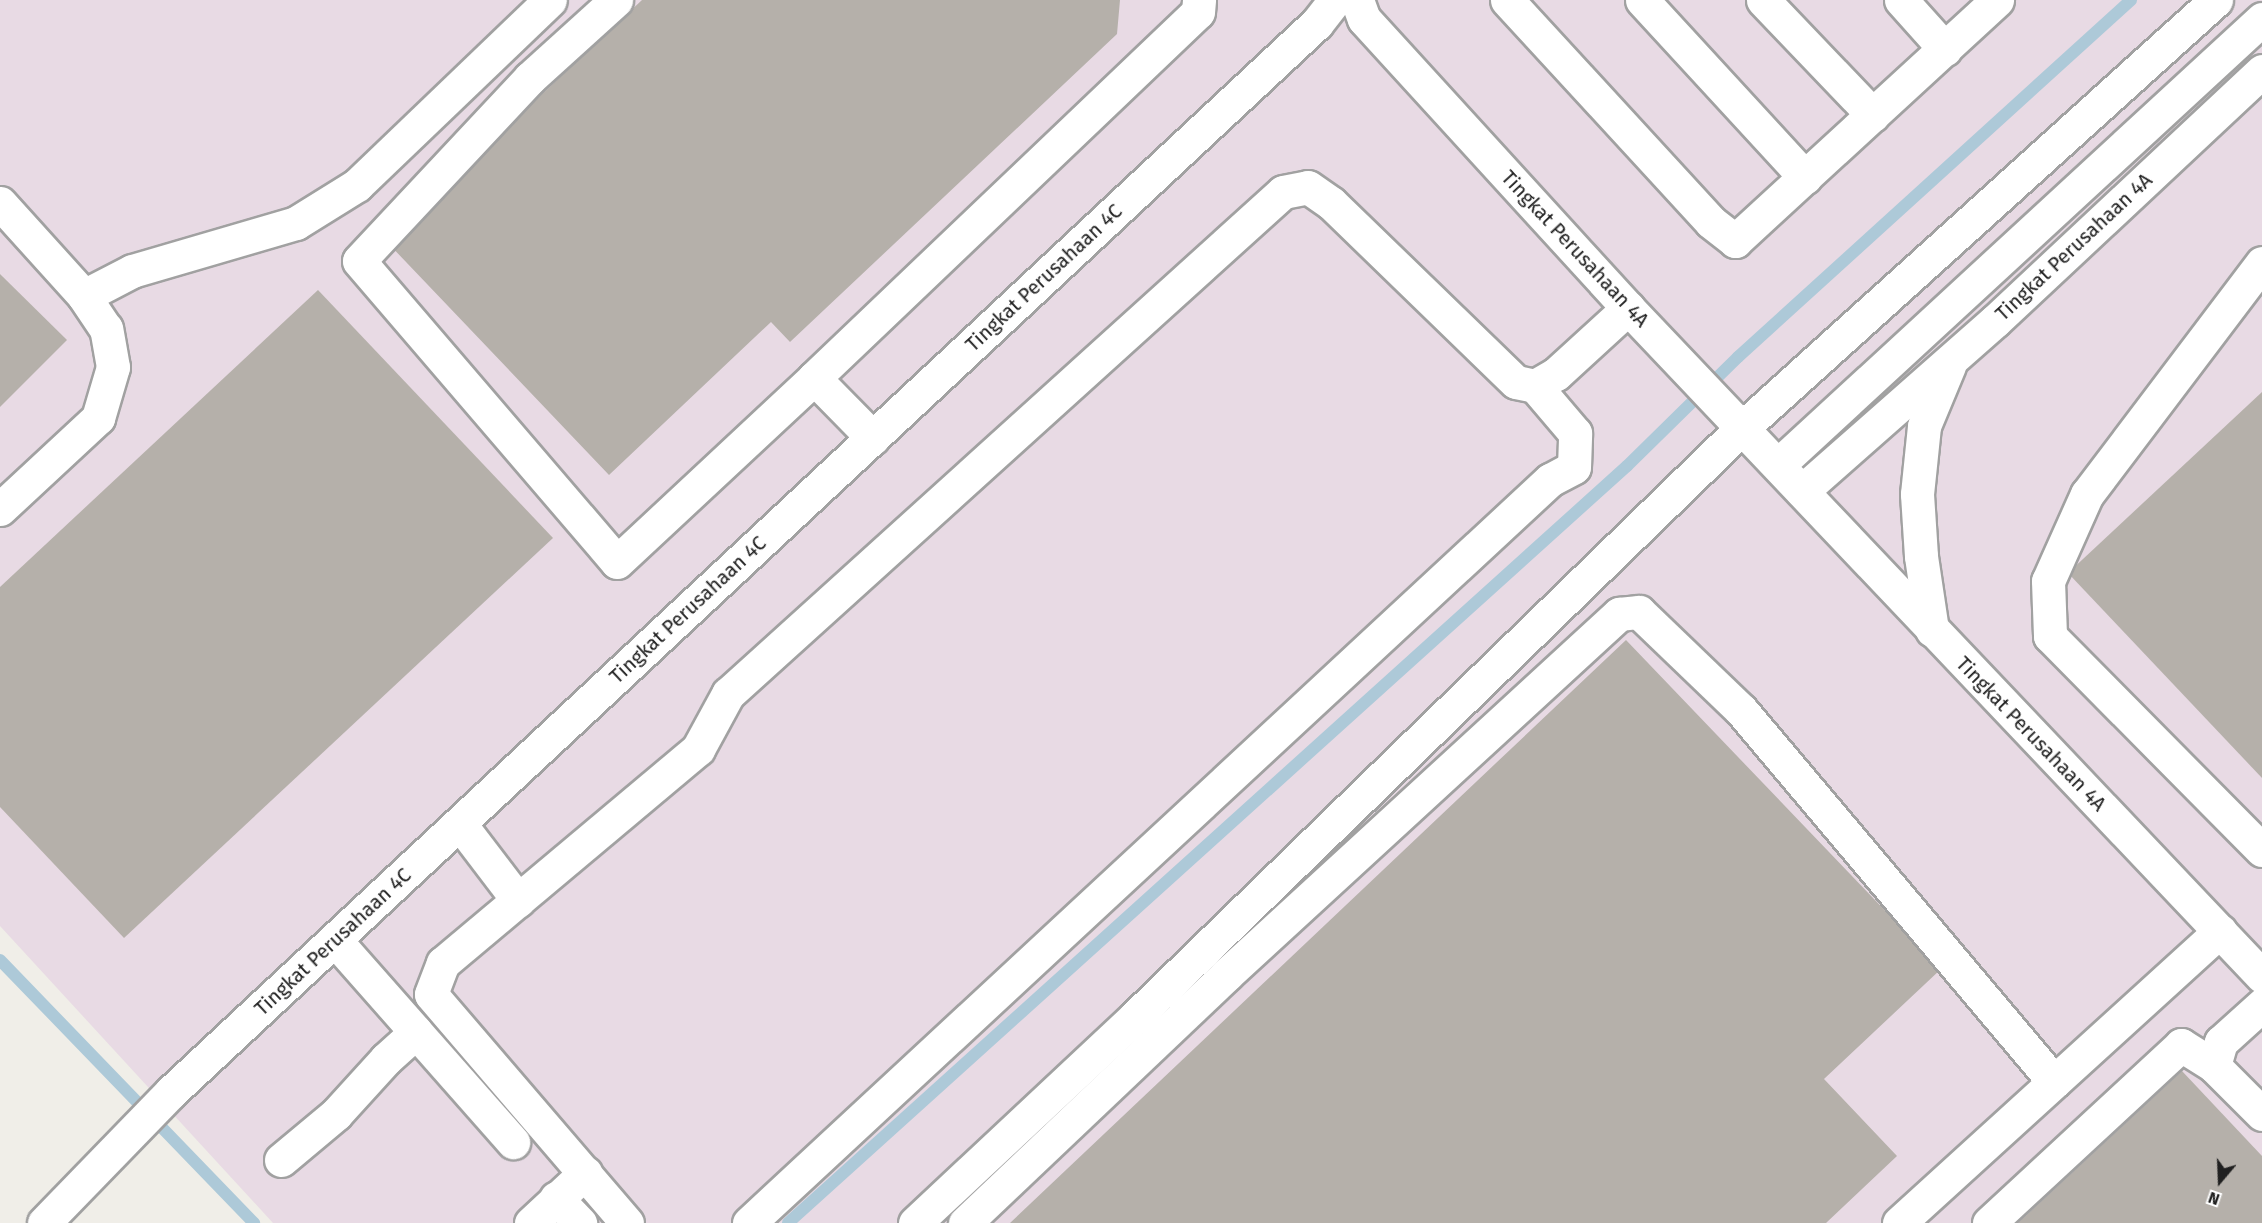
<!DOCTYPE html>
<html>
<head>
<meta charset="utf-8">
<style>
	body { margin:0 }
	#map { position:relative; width:2262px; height:1223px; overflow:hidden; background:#f0eee8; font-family:"Fira Sans",sans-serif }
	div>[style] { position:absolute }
	.industrial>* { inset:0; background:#e8dae4 }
	.stream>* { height:12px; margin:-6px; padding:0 6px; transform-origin:6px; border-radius:6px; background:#adc9d8 }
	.building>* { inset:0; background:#b5b0aa }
	.roads { filter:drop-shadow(2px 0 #a1a1a1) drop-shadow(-2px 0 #a1a1a1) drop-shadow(0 2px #a1a1a1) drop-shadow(0 -2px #a1a1a1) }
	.minor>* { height:33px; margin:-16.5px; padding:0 16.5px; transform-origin:16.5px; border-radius:16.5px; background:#fff }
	span { translate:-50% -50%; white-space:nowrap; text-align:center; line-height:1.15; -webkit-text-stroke:4.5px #fff; paint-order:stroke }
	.street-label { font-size:20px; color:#202020 }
	.north { position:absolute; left:2190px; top:1151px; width:60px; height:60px; -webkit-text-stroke:4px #fff; paint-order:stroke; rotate:199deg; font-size:16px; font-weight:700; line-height:24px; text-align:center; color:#202020 }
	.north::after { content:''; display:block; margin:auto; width:21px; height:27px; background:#202020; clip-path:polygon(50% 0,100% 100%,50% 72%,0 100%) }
</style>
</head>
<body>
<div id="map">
	<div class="industrial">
		<i style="clip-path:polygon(0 0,2262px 0,2262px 1223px,273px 1223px,0 926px)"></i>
	</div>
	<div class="stream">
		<i style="left:0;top:960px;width:366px;rotate:46deg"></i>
		<i style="left:788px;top:1223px;width:1130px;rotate:-42.06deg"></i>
		<i style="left:1627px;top:466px;width:156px;rotate:-44.5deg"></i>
		<i style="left:1738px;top:357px;width:531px;rotate:-42.25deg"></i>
	</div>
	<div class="building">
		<i style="clip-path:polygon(642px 0,1120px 0,1117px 34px,790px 342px,771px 322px,609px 475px,386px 241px)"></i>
		<i style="clip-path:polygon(0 274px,67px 340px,0 407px)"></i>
		<i style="clip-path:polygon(318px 290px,553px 538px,124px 938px,0 807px,0 587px)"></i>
		<i style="clip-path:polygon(2262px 392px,2262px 778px,2068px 573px)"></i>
		<i style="clip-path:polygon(1626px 640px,1941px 969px,1824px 1079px,1897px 1156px,1826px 1223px,1010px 1223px)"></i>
		<i style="clip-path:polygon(2182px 1071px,2262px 1156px,2262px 1223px,2018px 1223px)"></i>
	</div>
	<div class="roads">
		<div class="minor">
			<i style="left:616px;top:0;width:116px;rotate:137.8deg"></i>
			<i style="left:530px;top:78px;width:250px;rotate:133.1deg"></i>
			<i style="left:359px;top:261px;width:396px;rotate:49.4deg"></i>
			<i style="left:617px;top:562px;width:270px;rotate:-43deg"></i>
			<i style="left:814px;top:378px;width:84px;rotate:45.5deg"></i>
			<i style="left:1357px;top:0;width:20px;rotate:70deg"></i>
			<i style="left:1364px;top:19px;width:391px;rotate:47.6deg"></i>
			<i style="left:1628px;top:308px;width:921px;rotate:46.5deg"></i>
			<i style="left:1507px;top:0;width:301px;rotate:47.4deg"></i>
			<i style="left:1711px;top:222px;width:31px;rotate:38deg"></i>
			<i style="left:1735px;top:241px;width:356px;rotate:-42.6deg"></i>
			<i style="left:1642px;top:0;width:241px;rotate:47.4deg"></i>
			<i style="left:1763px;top:0;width:159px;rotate:46.3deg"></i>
			<i style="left:1901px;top:0;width:66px;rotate:48.1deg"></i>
			<i style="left:0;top:203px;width:125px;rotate:47.9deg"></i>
			<i style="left:84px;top:296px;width:54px;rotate:-27.5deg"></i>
			<i style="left:132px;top:271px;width:171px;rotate:-16.3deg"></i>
			<i style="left:296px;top:223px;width:72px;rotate:-31.9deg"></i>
			<i style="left:357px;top:185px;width:267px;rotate:-43.8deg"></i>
			<i style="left:2262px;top:263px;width:290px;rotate:127.1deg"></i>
			<i style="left:2087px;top:494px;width:95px;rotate:114.1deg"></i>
			<i style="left:2048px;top:581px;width:55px;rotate:87.9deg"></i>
			<i style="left:2050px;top:636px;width:301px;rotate:45.3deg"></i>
			<i style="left:814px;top:378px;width:530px;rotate:-43.63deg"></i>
			<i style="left:1198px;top:12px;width:12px;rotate:-85deg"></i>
			<i style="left:1778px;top:465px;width:658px;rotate:-42.66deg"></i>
			<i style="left:1802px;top:491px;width:257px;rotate:-41.4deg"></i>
			<i style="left:1995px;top:321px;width:366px;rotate:-43.1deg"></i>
			<i style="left:0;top:509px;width:134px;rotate:-42.9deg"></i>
			<i style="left:98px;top:418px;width:53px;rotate:-73.6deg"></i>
			<i style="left:113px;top:367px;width:39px;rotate:-100deg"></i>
			<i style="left:106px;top:329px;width:40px;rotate:-124deg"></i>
			<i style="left:1932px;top:630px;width:75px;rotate:-98.5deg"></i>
			<i style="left:1921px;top:556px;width:62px;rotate:-93.7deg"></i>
			<i style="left:1917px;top:494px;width:68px;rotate:-84.1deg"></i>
			<i style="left:1924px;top:426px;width:65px;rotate:-67.4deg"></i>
			<i style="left:460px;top:824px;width:96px;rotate:52.7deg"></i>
			<i style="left:416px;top:1032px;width:147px;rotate:48.6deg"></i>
			<i style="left:2214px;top:1066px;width:25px;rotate:-74deg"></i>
			<i style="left:2221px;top:1042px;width:55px;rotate:-42.1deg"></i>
			<i style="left:281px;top:1160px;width:72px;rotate:-39.9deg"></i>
			<i style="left:336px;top:1114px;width:74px;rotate:-47.7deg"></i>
			<i style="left:386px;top:1059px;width:40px;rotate:-42deg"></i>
			<i style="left:416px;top:1032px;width:123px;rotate:-131.4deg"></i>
			<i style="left:556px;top:1198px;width:35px;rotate:46deg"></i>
			<i style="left:44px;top:1223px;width:182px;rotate:-45.9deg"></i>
			<i style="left:171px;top:1092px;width:1567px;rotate:-43.01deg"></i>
			<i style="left:1317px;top:23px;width:29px;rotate:-52deg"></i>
			<i style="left:531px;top:1223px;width:74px;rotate:-42.8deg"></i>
			<i style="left:627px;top:1223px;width:301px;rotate:-130.6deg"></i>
			<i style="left:431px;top:994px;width:33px;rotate:-69deg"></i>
			<i style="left:443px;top:963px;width:333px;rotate:-40deg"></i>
			<i style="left:698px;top:749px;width:63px;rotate:-61.4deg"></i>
			<i style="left:728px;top:694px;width:748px;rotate:-42.13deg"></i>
			<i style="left:1283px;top:192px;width:25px;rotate:-11deg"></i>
			<i style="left:1308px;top:187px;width:28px;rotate:35deg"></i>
			<i style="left:1331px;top:203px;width:257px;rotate:44.1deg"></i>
			<i style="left:1516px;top:382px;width:19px;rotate:12deg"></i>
			<i style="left:1535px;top:386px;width:24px;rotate:-30deg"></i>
			<i style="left:1556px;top:374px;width:98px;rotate:-42.5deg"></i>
			<i style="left:749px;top:1223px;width:1093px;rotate:-42.85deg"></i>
			<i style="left:1550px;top:480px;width:27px;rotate:-28deg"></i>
			<i style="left:1574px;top:467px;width:34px;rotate:-88deg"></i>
			<i style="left:1575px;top:433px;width:62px;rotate:-130.4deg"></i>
			<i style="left:915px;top:1223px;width:301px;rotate:-43.1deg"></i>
			<i style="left:1135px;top:1017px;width:844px;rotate:-44.14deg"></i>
			<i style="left:1741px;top:429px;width:640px;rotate:-42.09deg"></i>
			<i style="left:965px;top:1223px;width:360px;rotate:-43.5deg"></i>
			<i style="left:1226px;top:975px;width:534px;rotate:-42.57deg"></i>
			<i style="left:1619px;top:614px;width:20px;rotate:-6deg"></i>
			<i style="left:1639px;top:612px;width:141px;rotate:43.9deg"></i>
			<i style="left:1741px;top:710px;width:486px;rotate:49.9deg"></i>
			<i style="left:1899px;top:1223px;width:434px;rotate:-42.3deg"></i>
			<i style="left:1989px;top:1223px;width:262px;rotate:-42.8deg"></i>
			<i style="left:2181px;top:1045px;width:39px;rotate:32deg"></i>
			<i style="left:2214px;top:1066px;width:68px;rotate:45deg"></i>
		</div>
	</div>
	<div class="street-label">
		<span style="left:2074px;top:247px;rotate:-43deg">Tingkat Perusahaan 4A</span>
		<span style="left:1575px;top:249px;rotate:47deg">Tingkat Perusahaan 4A</span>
		<span style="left:1044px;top:278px;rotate:-43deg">Tingkat Perusahaan 4C</span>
		<span style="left:688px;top:610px;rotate:-43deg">Tingkat Perusahaan 4C</span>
		<span style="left:2031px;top:734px;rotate:46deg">Tingkat Perusahaan 4A</span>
		<span style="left:333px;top:942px;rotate:-43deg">Tingkat Perusahaan 4C</span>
	</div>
	<div class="north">N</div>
</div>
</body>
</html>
